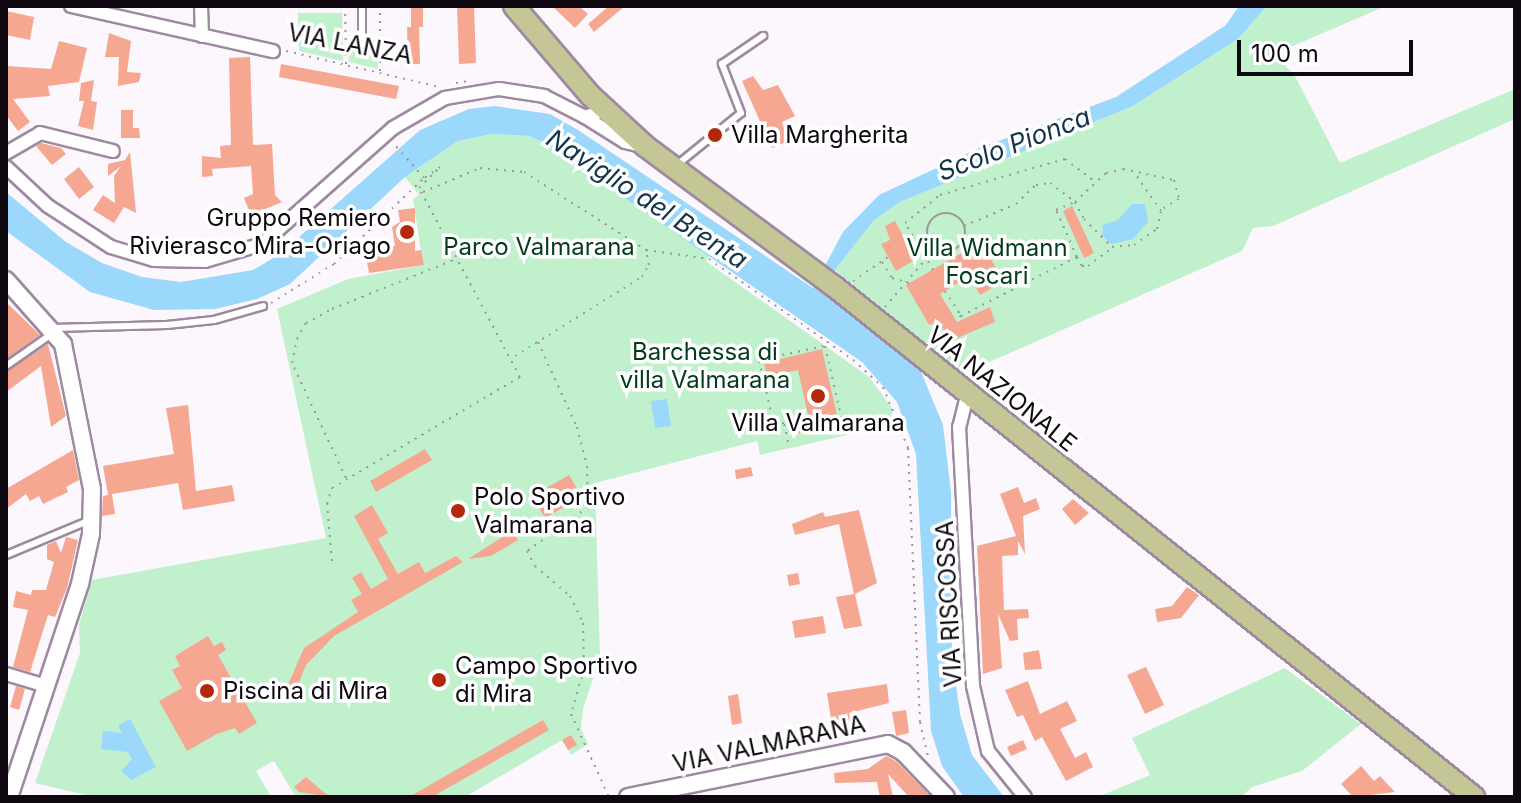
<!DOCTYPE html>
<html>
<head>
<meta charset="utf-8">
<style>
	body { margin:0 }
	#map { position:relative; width:1521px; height:803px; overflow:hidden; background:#fcf7fc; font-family:Inter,sans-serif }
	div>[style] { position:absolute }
	.green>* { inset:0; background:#c1f0cd }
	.water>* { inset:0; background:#9bd8fc }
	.building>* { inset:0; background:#f6a791 }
	.path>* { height:2px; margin-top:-1px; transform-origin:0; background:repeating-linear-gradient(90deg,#9e989e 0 2px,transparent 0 8px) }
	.path>.ring { margin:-1px; padding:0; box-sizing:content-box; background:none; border:2px solid #9e989e; border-radius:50% }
	.roads { filter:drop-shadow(2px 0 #9e8aa0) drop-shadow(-2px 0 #9e8aa0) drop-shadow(0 2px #9e8aa0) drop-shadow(0 -2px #9e8aa0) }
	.service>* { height:6px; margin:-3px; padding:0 3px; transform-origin:3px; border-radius:3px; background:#fff }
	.minor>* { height:12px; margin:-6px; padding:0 6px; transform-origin:6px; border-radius:6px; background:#fff }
	.tertiary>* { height:16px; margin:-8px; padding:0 8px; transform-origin:8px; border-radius:8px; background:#fff }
	.primary>* { height:20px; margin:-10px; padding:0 10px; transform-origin:10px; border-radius:10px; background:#c4c795 }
	.dots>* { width:22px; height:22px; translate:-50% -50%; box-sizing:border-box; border:4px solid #fff; border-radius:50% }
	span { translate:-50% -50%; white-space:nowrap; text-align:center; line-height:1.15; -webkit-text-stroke:7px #fff; paint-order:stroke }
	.street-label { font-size:24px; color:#0f0810 }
	.poi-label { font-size:24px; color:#0f0810 }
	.left { translate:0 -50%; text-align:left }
	.right { translate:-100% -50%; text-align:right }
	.park-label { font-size:24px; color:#033b1c }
	.water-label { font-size:26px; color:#123648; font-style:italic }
	.frame { position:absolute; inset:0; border:8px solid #0f0810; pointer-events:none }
	.scale { position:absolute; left:1237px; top:40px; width:176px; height:36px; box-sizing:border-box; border:4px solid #0f0810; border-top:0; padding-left:10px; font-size:24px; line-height:28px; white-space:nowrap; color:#0f0810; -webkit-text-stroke:6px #fff; paint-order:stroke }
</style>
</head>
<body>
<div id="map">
	<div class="green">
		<i style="clip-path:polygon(1267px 6px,1386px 6px,1265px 58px,1285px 65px,1296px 78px,1340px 163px,1515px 89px,1515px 119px,1273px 226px,1253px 228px,1242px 251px,962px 374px,835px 270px,874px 220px,900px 202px,1133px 106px,1238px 39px)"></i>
		<i style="clip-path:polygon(298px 13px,342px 13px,343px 61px,299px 51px)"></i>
		<i style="clip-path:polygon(348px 41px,357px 41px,358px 47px,377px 44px,378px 69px,349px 62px)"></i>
		<i style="clip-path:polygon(492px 134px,529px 136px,545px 143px,709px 256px,707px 262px,869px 377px,892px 408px,891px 425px,760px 455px,757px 441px,595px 483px,600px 657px,583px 709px,581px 729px,588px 744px,571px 755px,562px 740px,465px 797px,296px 797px,274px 761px,256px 771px,271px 797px,94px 797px,35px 783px,80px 653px,79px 625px,92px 580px,326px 538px,277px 309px,348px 279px,423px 265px,413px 199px,419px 195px,405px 177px,458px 141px)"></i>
		<i style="clip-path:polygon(1285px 668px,1361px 724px,1302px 771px,1252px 787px,1241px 797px,1098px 797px,1150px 775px,1132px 738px)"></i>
	</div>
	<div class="water">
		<i style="clip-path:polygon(1239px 6px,1267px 6px,1238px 39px,1133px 106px,900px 202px,874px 220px,835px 270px,833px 297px,921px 372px,943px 425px,951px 492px,952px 656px,960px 714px,972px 755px,1004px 797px,964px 797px,942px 766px,931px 731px,916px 454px,897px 402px,862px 362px,545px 143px,529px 136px,492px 134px,458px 141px,405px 177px,290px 284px,257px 299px,215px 309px,154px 310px,90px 292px,6px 231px,6px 192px,66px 242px,102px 263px,142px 277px,181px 282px,253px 270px,280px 254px,420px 130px,469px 109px,495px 106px,550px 114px,578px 130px,813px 288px,843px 232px,879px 195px,977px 149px,1116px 97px,1226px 25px)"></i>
		<i style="clip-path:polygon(1132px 204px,1145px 204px,1148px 222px,1133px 239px,1112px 244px,1102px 236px,1103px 225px,1118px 220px)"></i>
		<i style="clip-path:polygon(667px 399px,671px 426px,655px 428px,651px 401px)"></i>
		<i style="clip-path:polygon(130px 719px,156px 767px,131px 780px,121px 771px,132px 759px,128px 752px,101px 749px,103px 731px,122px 733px,118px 725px)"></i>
	</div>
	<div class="building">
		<i style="clip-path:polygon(411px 6px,423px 6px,423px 27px,411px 27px)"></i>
		<i style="clip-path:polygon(457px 6px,474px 6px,476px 63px,459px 64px)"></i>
		<i style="clip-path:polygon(552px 6px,579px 6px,588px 14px,575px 28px)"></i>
		<i style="clip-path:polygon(609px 6px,625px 6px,594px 32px,588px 24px)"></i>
		<i style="clip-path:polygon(6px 11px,34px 17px,30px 40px,6px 35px)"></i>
		<i style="clip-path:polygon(407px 27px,419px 27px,420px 64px,408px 64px)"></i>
		<i style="clip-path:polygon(109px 33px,131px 41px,127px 72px,141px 73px,139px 82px,118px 86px,119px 57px,105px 57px)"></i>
		<i style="clip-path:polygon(59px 41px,87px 48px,79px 82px,48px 86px,50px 96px,13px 99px,30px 122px,18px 131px,6px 115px,7px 66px,51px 69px)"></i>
		<i style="clip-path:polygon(250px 57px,253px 145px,272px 144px,275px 195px,282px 202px,251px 215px,244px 198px,253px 194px,251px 166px,212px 169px,213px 176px,202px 177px,202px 156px,221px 158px,220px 146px,231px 145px,229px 58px)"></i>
		<i style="clip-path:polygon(281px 64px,399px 86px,396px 99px,279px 77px)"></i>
		<i style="clip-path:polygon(753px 76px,763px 90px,778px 85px,795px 116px,782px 122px,788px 141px,772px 148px,742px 81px)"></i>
		<i style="clip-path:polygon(94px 80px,91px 101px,97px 102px,93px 130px,78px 126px,84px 101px,79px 101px,81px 83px)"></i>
		<i style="clip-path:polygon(121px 110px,133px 110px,133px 128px,139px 128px,140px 138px,121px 138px)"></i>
		<i style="clip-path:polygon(41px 143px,61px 148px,66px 154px,52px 165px,36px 146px)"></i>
		<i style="clip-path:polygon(130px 152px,136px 213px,124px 207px,114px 223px,93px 210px,103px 195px,115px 203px,114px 176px,121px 166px,108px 176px,108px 164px,125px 160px)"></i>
		<i style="clip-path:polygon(79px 167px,94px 187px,79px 199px,64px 179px)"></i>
		<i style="clip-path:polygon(1072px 206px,1094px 253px,1084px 258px,1063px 211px)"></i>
		<i style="clip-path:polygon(415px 208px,415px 251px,421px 250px,424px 265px,369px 273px,365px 251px,395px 246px,392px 227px,400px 222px,398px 210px)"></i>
		<i style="clip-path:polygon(895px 221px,916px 259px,896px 271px,881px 244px,890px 240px,885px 226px)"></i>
		<i style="clip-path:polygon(972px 247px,977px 256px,986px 251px,1004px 281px,980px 295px,969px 276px,940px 294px,957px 322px,990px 307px,995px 322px,950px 341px,938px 320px,929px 325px,906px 285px)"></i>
		<i style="clip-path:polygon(6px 302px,40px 335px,6px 359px)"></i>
		<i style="clip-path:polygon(48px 344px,66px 416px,51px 427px,41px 366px,6px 392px,6px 372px)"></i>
		<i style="clip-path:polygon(822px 349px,839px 424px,791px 435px,788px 420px,808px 415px,798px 370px,767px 377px,764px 363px)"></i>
		<i style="clip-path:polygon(188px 405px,196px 491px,232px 485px,235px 501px,183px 510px,178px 483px,112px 494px,115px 514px,102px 516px,103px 496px,108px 495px,103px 466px,174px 454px,166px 408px)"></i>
		<i style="clip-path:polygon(425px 449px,432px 460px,376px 492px,370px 481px)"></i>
		<i style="clip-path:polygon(73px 450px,79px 480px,66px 487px,68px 492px,43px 504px,39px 496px,30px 501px,26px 494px,6px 509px,6px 489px)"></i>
		<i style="clip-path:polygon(751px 467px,753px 476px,736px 479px,735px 470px)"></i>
		<i style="clip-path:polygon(569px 475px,582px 497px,545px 518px,532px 496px)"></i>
		<i style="clip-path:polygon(1018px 487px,1024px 503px,1036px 498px,1040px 509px,1023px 516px,1025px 554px,1018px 541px,1018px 555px,1002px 556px,1004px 610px,1028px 609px,1029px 618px,1017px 619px,1018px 640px,1010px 641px,998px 614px,1002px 668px,983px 674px,977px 546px,1016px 536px,1000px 494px)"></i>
		<i style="clip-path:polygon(1073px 499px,1089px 513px,1075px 525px,1062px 509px)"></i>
		<i style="clip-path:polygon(372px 505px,388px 533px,378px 539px,398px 574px,419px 562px,425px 573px,456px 556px,463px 562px,334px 636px,306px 665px,291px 702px,281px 701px,304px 648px,358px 612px,351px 600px,362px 594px,352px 578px,361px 572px,371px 589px,388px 579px,354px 516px)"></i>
		<i style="clip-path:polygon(859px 510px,877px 583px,855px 594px,862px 626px,844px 629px,836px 597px,854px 594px,839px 524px,795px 535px,792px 524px,823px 512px,825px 517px)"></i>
		<i style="clip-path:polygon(512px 531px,518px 540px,491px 556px,468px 559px)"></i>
		<i style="clip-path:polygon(66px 537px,78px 540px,67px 588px,55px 617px,48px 615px,30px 672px,13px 667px,28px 610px,13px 607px,16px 591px,31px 595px,32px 590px,46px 590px,54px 562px,47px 559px,47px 545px,56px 541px,61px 553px)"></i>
		<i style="clip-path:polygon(798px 573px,800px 584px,789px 586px,787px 575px)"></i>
		<i style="clip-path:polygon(1187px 587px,1199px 595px,1181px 618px,1157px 622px,1155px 609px,1172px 606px)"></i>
		<i style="clip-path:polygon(823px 616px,826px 633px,795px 638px,792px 621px)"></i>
		<i style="clip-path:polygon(208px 636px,214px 646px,222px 642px,226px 650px,218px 655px,257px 723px,239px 734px,235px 728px,217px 734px,187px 751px,159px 701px,182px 688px,172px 670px,180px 666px,175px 656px)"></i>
		<i style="clip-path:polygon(1039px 650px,1042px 669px,1025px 670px,1023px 653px)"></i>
		<i style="clip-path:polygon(1146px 667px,1164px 705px,1145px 714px,1127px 675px)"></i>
		<i style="clip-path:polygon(1028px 681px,1040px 714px,1067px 701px,1077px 721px,1060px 729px,1075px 758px,1086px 752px,1093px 767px,1066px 781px,1042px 737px,1035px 741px,1023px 715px,1017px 717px,1005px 690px)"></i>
		<i style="clip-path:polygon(887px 684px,889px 703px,849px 713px,852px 729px,833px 732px,827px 693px)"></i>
		<i style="clip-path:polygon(16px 686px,25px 689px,19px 710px,10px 707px)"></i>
		<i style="clip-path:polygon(738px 694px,742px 723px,732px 725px,728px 696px)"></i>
		<i style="clip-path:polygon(906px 710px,909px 733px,896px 736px,892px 712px)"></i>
		<i style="clip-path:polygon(543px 720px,549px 730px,432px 797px,409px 797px)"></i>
		<i style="clip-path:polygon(571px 735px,577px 745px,568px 750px,562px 740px)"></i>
		<i style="clip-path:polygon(1023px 740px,1027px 749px,1011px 756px,1007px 747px)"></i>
		<i style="clip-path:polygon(886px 756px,896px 761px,931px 797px,909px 797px,888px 774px,893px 797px,880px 797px,877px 782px,835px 783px,834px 773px,868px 769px)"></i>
		<i style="clip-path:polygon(1361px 766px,1374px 781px,1380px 776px,1395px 792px,1353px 797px,1341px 784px)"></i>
		<i style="clip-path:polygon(306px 777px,320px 789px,330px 797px,299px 792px,294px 787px)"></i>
	</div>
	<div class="path">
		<i style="left:345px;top:6px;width:58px;rotate:89deg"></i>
		<i style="left:286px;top:51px;width:157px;rotate:13.2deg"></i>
		<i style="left:380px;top:71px;width:65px;rotate:-90deg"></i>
		<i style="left:456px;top:83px;width:13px;rotate:-9deg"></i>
		<i style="left:423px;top:192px;width:62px;rotate:-22.8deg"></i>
		<i style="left:480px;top:168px;width:44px;rotate:5.2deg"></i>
		<i style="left:524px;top:172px;width:145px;rotate:32.6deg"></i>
		<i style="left:646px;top:250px;width:64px;rotate:8.1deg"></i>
		<i style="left:709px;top:259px;width:176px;rotate:35deg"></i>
		<i style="left:853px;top:360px;width:40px;rotate:42deg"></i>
		<i style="left:883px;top:387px;width:66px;rotate:67.7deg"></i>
		<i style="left:908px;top:448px;width:274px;rotate:87.5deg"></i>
		<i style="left:920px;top:722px;width:37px;rotate:77deg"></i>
		<i class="ring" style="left:927px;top:213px;width:36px;height:36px"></i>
		<i style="left:964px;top:226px;width:56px;rotate:-22.9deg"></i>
		<i style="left:1016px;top:204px;width:28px;rotate:-44deg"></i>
		<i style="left:1036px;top:185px;width:14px;rotate:-8deg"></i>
		<i style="left:1050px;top:183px;width:31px;rotate:37deg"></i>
		<i style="left:1075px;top:202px;width:19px;rotate:62deg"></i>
		<i style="left:1084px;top:219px;width:40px;rotate:45deg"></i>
		<i style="left:1112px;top:247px;width:22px;rotate:-5deg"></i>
		<i style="left:1134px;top:245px;width:28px;rotate:-35deg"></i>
		<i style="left:1157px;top:229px;width:18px;rotate:-77deg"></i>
		<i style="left:1161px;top:211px;width:47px;rotate:-124.7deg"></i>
		<i style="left:1077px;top:257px;width:51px;rotate:-114.1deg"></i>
		<i style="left:1056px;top:210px;width:21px;rotate:-23deg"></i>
		<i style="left:1075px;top:202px;width:42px;rotate:-43.1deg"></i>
		<i style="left:1106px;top:173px;width:17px;rotate:-13deg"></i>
		<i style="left:1123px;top:169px;width:52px;rotate:12.2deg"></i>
		<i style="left:1174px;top:180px;width:20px;rotate:75deg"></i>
		<i style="left:1179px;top:199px;width:21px;rotate:149deg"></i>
		<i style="left:882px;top:262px;width:19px;rotate:58deg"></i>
		<i style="left:892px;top:278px;width:18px;rotate:16deg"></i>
		<i style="left:933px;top:270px;width:55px;rotate:-120.8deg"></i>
		<i style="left:905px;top:223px;width:45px;rotate:-38.7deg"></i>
		<i style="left:940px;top:195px;width:130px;rotate:-16.1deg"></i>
		<i style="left:1065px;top:159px;width:38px;rotate:37deg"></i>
		<i style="left:853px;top:281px;width:42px;rotate:-34.4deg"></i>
		<i style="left:945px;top:291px;width:30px;rotate:57deg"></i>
		<i style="left:961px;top:316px;width:7px;rotate:146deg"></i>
		<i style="left:271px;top:303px;width:74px;rotate:-31.8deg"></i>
		<i style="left:334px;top:264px;width:123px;rotate:-43.7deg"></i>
		<i style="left:885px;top:307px;width:62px;rotate:-49.6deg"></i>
		<i style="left:961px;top:316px;width:130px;rotate:-27deg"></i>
		<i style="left:1077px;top:257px;width:10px;rotate:61deg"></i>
		<i style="left:1082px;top:266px;width:6px"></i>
		<i style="left:1088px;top:266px;width:30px;rotate:-37deg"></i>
		<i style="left:933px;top:323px;width:17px;rotate:59deg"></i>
		<i style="left:538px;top:342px;width:94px;rotate:65.4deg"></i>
		<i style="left:577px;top:427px;width:40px;rotate:75.6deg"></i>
		<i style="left:587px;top:466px;width:41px;rotate:88.6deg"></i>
		<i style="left:588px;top:507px;width:75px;rotate:144.2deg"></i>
		<i style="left:527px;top:551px;width:17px;rotate:62deg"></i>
		<i style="left:535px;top:566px;width:46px;rotate:40.6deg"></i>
		<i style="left:570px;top:596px;width:30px;rotate:64deg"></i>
		<i style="left:583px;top:623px;width:46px;rotate:88.8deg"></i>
		<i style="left:584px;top:669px;width:47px;rotate:106.1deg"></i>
		<i style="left:571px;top:714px;width:91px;rotate:65.4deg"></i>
		<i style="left:934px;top:343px;width:15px;rotate:-23deg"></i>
		<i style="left:515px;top:356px;width:150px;rotate:-31.9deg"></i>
		<i style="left:642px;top:277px;width:14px;rotate:-60deg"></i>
		<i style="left:649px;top:265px;width:14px;rotate:-102deg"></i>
		<i style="left:788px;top:442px;width:19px;rotate:-102deg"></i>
		<i style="left:784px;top:423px;width:10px;rotate:169deg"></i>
		<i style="left:774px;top:425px;width:67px;rotate:-103deg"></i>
		<i style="left:759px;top:360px;width:67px;rotate:-12deg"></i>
		<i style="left:825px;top:346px;width:85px;rotate:77.1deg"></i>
		<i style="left:346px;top:478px;width:127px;rotate:-115.2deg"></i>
		<i style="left:292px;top:363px;width:25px;rotate:-78deg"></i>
		<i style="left:297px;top:339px;width:18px;rotate:-61deg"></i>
		<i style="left:306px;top:323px;width:30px;rotate:-28deg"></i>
		<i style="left:332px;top:309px;width:134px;rotate:-22deg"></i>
		<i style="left:332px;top:561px;width:57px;rotate:-95deg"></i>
		<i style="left:327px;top:504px;width:17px;rotate:-73deg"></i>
		<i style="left:332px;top:488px;width:218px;rotate:-30.6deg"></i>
		<i style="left:520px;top:377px;width:214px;rotate:-118.1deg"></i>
		<i style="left:419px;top:188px;width:30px;rotate:-45deg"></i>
		<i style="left:440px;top:167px;width:19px;rotate:145deg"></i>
		<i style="left:424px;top:178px;width:45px;rotate:-131.4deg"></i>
	</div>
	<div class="roads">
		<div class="service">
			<i style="left:362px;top:6px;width:31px;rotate:90deg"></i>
			<i style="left:678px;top:164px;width:81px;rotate:-39deg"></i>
			<i style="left:741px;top:113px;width:53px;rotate:-111.2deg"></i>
			<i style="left:722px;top:64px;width:50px;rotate:-34.3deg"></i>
			<i style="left:53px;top:328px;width:114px;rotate:-1.5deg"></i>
			<i style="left:167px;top:325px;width:47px;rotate:-6.1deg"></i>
			<i style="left:214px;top:320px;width:51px;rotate:-15.9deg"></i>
			<i style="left:6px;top:366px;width:57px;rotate:-35.1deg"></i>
			<i style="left:6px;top:555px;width:89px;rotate:-22.5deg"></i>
		</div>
		<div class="minor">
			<i style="left:71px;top:6px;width:207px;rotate:12.6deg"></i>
			<i style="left:201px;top:6px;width:30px;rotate:88deg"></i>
			<i style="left:585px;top:117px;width:47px;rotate:32deg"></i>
			<i style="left:625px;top:142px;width:17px;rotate:13deg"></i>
			<i style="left:6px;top:153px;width:39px;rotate:-30deg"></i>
			<i style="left:40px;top:133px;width:75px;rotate:13.9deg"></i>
			<i style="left:6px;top:167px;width:57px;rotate:42.9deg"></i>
			<i style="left:48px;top:206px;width:75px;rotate:33.1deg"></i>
			<i style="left:111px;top:247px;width:45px;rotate:16.8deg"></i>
			<i style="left:154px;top:260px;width:51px;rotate:1.1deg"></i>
			<i style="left:205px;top:261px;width:59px;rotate:-16.6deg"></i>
			<i style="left:262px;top:244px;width:175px;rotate:-41.5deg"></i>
			<i style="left:393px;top:128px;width:60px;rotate:-30deg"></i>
			<i style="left:445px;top:98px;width:55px;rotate:-9.5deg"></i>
			<i style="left:499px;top:89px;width:46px;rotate:8.8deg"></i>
			<i style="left:544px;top:96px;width:46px;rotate:27.1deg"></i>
			<i style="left:585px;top:117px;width:21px;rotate:-19deg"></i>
			<i style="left:967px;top:396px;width:32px;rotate:104deg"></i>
			<i style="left:959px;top:427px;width:259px;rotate:86.9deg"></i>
			<i style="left:973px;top:686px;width:67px;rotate:77deg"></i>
			<i style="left:988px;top:751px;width:59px;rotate:51.2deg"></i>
			<i style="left:6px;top:674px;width:42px;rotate:16.7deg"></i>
		</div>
		<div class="tertiary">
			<i style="left:6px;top:280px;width:86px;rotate:48.3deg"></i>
			<i style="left:63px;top:344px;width:148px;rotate:78.7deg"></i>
			<i style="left:92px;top:489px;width:45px;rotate:91.3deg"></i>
			<i style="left:91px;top:534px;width:51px;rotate:102.4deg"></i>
			<i style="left:80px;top:584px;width:225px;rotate:108.4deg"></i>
			<i style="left:628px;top:797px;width:265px;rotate:-11.5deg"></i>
			<i style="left:888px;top:744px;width:17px;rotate:28deg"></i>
			<i style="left:903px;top:752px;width:62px;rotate:46.3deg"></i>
		</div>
		<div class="primary">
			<i style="left:514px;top:6px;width:117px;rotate:49.5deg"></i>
			<i style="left:590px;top:95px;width:75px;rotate:42.8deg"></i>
			<i style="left:645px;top:146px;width:237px;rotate:36.6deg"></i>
			<i style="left:835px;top:287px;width:818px;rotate:38.59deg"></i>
		</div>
	</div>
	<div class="dots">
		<i style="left:715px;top:135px;background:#b3270b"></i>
		<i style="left:407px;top:232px;background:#b3270b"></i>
		<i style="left:818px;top:396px;background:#b3270b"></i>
		<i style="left:458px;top:511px;background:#b3270b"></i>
		<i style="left:439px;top:680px;background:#b3270b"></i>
		<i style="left:207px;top:691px;background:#b3270b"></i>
	</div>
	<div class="street-label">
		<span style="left:350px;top:44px;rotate:11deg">VIA LANZA</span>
		<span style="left:1002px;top:389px;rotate:39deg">VIA NAZIONALE</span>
		<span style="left:949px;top:604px;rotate:-93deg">VIA RISCOSSA</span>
		<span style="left:769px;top:744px;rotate:-12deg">VIA VALMARANA</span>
	</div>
	<div class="poi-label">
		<span class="left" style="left:731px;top:135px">Villa Margherita</span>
		<span class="right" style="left:391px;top:232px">Gruppo Remiero<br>Rivierasco Mira-Oriago</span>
		<span style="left:818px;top:423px">Villa Valmarana</span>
		<span class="left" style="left:474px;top:511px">Polo Sportivo<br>Valmarana</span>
		<span class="left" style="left:455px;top:680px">Campo Sportivo<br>di Mira</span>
		<span class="left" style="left:223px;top:691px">Piscina di Mira</span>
	</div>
	<div class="park-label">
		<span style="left:539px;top:247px">Parco Valmarana</span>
		<span style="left:987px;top:262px">Villa Widmann<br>Foscari</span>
		<span style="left:705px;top:366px">Barchessa di<br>villa Valmarana</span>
	</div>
	<div class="water-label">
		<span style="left:1014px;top:144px;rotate:-21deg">Scolo Pionca</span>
		<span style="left:647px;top:199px;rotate:33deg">Naviglio del Brenta</span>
	</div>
	<div class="frame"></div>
	<div class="scale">100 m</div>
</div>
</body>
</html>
